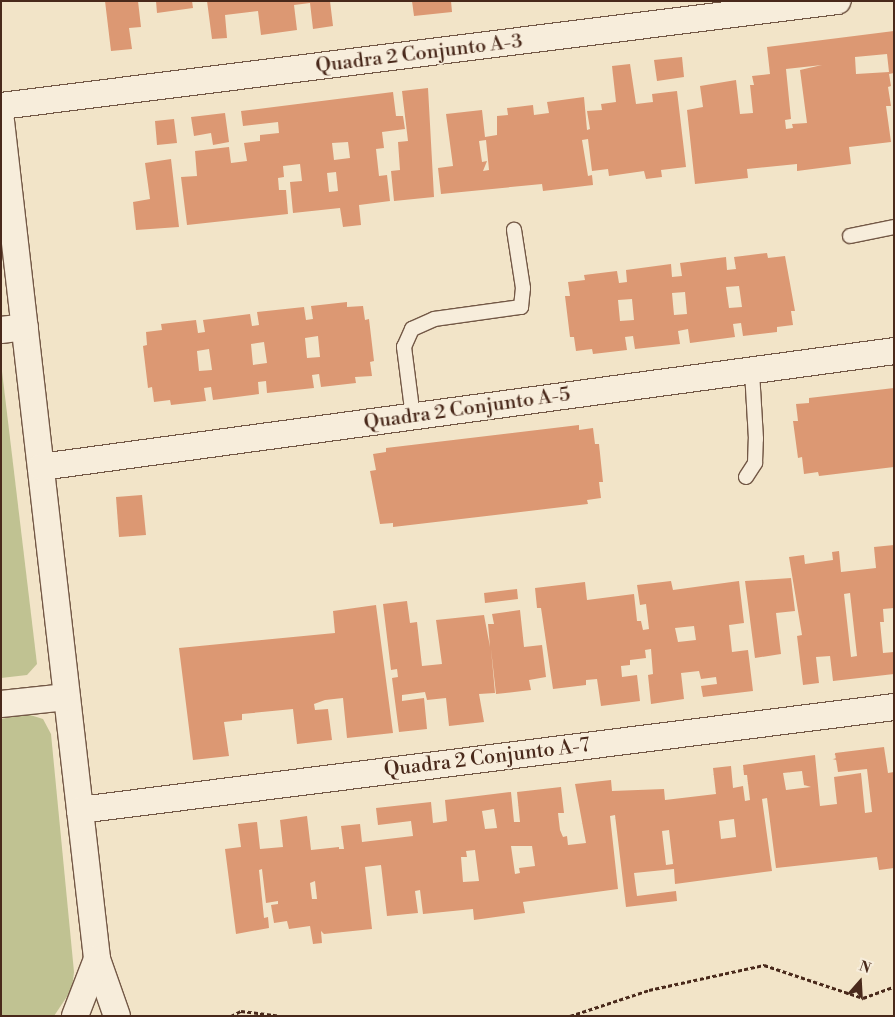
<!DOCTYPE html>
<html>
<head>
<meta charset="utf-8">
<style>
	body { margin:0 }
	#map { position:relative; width:895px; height:1017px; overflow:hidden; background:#f2e4c8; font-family:"Libre Bodoni",serif }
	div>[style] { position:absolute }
	.green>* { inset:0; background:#c0c292 }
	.building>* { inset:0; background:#dc9873 }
	.path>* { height:3px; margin-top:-1.5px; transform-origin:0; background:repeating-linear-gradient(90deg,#49291b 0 4px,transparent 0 6.5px) }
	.roads { filter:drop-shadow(1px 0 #735846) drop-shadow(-1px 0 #735846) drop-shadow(0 1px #735846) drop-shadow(0 -1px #735846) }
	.lane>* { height:14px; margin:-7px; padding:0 7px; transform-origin:7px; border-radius:7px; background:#f7eddb }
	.street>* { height:26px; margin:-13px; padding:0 13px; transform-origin:13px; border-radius:13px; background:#f7eddb }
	span { translate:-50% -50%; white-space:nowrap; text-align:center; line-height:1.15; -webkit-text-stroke:4px #f7eddb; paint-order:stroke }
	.street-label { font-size:20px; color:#49291b }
	.frame { position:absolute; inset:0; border:2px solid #49291b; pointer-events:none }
	.north { position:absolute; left:835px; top:957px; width:50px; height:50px; -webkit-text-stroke:4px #f7eddb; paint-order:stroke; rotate:19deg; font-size:14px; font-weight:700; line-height:20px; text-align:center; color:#49291b }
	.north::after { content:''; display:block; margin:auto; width:18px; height:22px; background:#49291b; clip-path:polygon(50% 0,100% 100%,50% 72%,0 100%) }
</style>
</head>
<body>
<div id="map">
	<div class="green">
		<i style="clip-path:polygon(1px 363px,37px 664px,27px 675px,1px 678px)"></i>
		<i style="clip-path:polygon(27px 714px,43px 719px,51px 734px,74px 972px,72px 989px,54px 1016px,1px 1016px,1px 719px)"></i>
	</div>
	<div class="building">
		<i style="clip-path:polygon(105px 1px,138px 1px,141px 27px,129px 28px,132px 49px,111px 51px)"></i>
		<i style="clip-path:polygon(156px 1px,192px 1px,193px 8px,157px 13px)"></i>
		<i style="clip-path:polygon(207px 1px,330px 1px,333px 26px,313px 29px,310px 3px,294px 5px,297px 30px,261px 35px,258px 11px,225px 15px,227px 38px,212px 39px)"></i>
		<i style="clip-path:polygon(412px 1px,451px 1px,452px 12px,414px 16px)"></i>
		<i style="clip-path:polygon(evenodd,894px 31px,894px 73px,889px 74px,891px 86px,888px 87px,891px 106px,886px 106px,891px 142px,849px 147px,851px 164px,797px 171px,797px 164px,747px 169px,748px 178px,695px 184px,687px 110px,703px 107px,700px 86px,736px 80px,740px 114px,753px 113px,750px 85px,754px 85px,752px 76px,770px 74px,767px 47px,894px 31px,887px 54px,889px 72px,856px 74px,855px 57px,887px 54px,894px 31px,822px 65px,800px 70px,807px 123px,792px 124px,793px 128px,786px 129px,785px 120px,791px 119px,786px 69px,822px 65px)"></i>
		<i style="clip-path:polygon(682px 57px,684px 77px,657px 81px,654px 60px)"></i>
		<i style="clip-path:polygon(evenodd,630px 64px,636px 104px,653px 102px,652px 94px,677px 91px,686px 167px,661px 170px,662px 177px,646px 179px,644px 171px,609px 176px,608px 169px,592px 171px,588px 139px,582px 140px,588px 176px,592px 175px,593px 185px,543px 191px,542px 184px,441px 194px,438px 168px,453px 166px,446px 114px,482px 110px,485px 137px,497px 135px,497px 116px,508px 115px,507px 108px,533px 105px,534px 115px,549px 113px,547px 102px,584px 97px,587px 130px,590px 129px,587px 111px,602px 110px,601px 104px,616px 102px,612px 66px,630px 64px,486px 140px,489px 170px,483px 171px,487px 161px,482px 162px,479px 141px,486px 140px)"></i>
		<i style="clip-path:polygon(428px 88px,434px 197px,394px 201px,391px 171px,400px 170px,398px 142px,408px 141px,402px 91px)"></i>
		<i style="clip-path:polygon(evenodd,393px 92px,396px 116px,403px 116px,405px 129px,382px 132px,384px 148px,376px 149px,379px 176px,387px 175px,390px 201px,359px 205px,361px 225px,343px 227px,340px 208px,293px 213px,290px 182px,302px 181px,300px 164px,283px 166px,284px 177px,278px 178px,279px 190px,286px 190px,288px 214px,187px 225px,181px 177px,197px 176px,195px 151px,229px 147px,231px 163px,247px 161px,244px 143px,260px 141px,260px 135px,279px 133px,278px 122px,243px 126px,241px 111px,393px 92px,348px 142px,350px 158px,334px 160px,332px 143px,348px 142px,393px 92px,336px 172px,338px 191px,329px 192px,327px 173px,336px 172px)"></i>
		<i style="clip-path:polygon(225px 113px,229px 142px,213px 145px,211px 133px,194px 136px,191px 117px)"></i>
		<i style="clip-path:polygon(174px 119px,177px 143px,157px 145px,155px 121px)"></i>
		<i style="clip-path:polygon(171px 159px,179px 227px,136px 230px,133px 202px,150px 199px,145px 163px)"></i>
		<i style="clip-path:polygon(evenodd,767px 253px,768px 258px,785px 256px,795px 311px,791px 311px,793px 325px,777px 327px,777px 332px,743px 336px,741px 323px,733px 324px,735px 337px,690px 343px,688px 329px,678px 331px,680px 344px,635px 349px,633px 336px,625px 337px,627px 350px,593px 354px,592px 349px,576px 351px,574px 337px,570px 337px,565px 296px,570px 296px,568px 282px,585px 280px,584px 275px,617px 271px,619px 283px,627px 282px,626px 270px,671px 264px,672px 277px,682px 276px,680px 263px,726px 257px,727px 270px,736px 269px,734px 257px,767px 253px,739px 286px,742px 307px,729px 308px,726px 287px,739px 286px,767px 253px,685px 292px,687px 314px,674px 315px,672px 293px,685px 292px,767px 253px,632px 299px,634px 320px,620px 321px,618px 300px,632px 299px)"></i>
		<i style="clip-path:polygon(evenodd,347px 302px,347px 307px,363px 306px,365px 320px,369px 319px,374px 361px,370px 362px,372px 376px,355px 377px,356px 383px,321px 387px,319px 374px,312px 375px,314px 388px,267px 393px,266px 381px,258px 382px,259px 394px,213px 400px,211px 387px,204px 388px,206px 401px,171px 405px,170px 400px,154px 402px,152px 387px,148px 388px,143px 346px,147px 345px,146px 332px,162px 330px,161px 324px,196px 320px,198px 333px,205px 332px,203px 320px,250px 314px,252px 326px,259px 325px,257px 312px,304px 307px,306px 320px,313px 319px,311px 306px,347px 302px,318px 336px,320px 357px,307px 358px,305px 338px,318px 336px,347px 302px,264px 342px,267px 363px,253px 365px,251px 344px,264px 342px,347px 302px,209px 349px,212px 370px,199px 371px,197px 351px,209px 349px)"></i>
		<i style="clip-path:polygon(894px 388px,894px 467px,819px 476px,818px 472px,804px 474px,802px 457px,798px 458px,793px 421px,798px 421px,796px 404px,809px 403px,809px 398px)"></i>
		<i style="clip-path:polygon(579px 425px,579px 430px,593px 428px,595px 444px,599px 444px,603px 482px,599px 482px,601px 498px,587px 500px,588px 504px,393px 527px,393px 523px,380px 524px,370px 471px,376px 470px,373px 454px,386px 452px,386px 448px)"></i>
		<i style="clip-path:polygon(142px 495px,146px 535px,119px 537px,116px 497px)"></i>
		<i style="clip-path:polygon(evenodd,894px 545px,894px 608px,883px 609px,884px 622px,880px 622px,883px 653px,894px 652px,894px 674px,833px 681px,830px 656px,816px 657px,819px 683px,803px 685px,797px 636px,802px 635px,789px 557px,804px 555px,805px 564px,833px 560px,832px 552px,839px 551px,841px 572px,876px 568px,874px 547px,894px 545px,850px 593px,857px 656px,851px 657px,844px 594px,850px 593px)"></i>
		<i style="clip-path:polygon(791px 578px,795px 611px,776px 613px,781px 654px,755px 658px,745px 581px)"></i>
		<i style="clip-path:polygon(evenodd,671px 581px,673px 590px,739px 581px,744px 623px,729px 625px,732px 652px,748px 650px,753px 691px,703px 697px,701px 686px,717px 684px,716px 677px,701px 679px,699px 671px,681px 673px,684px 699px,651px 704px,648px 675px,653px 674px,651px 649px,645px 650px,646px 658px,630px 660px,630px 665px,621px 666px,622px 677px,637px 675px,640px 701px,601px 706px,597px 679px,586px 680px,586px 685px,553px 689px,541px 608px,537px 608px,535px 588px,585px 582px,587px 600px,634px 594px,637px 621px,641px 621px,643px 630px,649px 629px,646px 604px,640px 605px,637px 585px,671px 581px,694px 626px,696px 640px,678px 642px,675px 628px,694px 626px)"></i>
		<i style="clip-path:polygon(517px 589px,518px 599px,485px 603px,484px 593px)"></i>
		<i style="clip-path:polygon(407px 601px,410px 623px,417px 622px,422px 666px,442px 664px,436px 620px,484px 615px,490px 647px,488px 624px,494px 624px,492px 614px,520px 610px,524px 647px,542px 645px,546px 677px,529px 680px,531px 690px,496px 694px,491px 649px,495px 693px,479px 694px,484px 722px,449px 726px,446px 698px,427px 700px,425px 692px,402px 695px,402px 701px,424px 698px,427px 729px,399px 732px,392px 678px,398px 677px,397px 669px,391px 670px,383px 604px)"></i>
		<i style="clip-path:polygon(376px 605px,393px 733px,347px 738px,343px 698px,325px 700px,314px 704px,315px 710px,328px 709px,332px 740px,297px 744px,293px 709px,242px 714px,242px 720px,224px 722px,229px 756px,193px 760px,179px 648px,335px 633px,333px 611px)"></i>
		<i style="clip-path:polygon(evenodd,884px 747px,888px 773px,894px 772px,894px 868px,879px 870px,877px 857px,776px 868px,767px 798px,762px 799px,772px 871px,675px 884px,674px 869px,634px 873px,637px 896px,676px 891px,677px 901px,626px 907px,615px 815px,610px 816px,618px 889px,523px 902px,525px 913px,474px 920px,473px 909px,423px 914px,420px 890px,415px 891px,418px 913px,387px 916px,381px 865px,365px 867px,372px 929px,324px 934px,321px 931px,322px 943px,313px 944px,310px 926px,289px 929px,287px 921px,274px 923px,271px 905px,278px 904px,278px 901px,266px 903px,262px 869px,259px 870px,264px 918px,268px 917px,269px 928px,236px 934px,225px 849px,241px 847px,238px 824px,257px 822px,260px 849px,283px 847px,280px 820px,307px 816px,311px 850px,339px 847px,339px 849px,344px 849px,341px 826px,360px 824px,362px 842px,413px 836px,411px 821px,378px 825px,376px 808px,431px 802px,433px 823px,447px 821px,445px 800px,511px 792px,514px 822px,520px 822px,517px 792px,561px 787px,564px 813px,558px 813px,560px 830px,563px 837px,567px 836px,568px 845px,586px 843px,575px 784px,611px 780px,612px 791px,664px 789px,665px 800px,716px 794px,713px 768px,731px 766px,733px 788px,743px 786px,745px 801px,750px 800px,747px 775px,744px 775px,743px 765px,815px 755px,820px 806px,837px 804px,834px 777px,861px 773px,865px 813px,872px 812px,867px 769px,838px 772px,835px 753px,884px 747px,802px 771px,804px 785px,811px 787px,786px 790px,783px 773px,802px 771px,884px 747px,494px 809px,497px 828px,485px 829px,482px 811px,494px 809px,884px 747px,734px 819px,736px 837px,721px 839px,719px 821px,734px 819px,884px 747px,669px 830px,673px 864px,666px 865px,662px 831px,669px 830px,884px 747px,511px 846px,532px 846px,535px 866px,519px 868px,520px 873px,515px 874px,511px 846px,884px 747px,475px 850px,479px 881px,463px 882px,461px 857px,467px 857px,466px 851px,475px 850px,884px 747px,315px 881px,317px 899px,312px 899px,310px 883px,315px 881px)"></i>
	</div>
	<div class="path">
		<i style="left:231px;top:1016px;width:11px;rotate:-27deg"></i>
		<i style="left:241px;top:1011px;width:39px;rotate:7deg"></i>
		<i style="left:570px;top:1016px;width:83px;rotate:-18.2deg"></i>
		<i style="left:649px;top:990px;width:118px;rotate:-12.3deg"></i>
		<i style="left:764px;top:965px;width:104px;rotate:18.4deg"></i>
		<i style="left:863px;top:998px;width:33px;rotate:-20deg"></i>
	</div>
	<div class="roads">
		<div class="lane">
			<i style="left:850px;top:236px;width:45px;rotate:-11.6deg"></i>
			<i style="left:413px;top:417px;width:71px;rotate:-97.3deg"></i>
			<i style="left:404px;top:347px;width:20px;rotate:-66deg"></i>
			<i style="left:412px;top:329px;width:24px;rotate:-24deg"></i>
			<i style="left:434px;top:319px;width:88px;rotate:-7.9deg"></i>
			<i style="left:521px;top:307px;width:19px;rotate:-84deg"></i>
			<i style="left:523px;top:288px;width:59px;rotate:-98.8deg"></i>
			<i style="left:746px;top:477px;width:17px;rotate:-57deg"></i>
			<i style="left:755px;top:463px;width:24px;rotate:-88deg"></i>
			<i style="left:756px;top:439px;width:68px;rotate:-93.4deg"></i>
		</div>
		<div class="street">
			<i style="left:1px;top:106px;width:843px;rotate:-7.16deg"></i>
			<i style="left:1px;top:121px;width:843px;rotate:83.46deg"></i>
			<i style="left:97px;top:959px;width:60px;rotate:70.7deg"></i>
			<i style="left:1px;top:330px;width:24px;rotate:-7deg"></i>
			<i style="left:41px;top:467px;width:861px;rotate:-7.74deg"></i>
			<i style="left:1px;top:704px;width:66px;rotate:-6.1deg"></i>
			<i style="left:80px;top:810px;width:820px;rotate:-7.21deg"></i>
			<i style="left:75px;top:1016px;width:61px;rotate:-68.9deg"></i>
		</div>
	</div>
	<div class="street-label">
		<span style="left:419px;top:54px;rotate:-7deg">Quadra 2 Conjunto A-3</span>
		<span style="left:467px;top:409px;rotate:-8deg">Quadra 2 Conjunto A-5</span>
		<span style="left:487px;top:758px;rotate:-7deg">Quadra 2 Conjunto A-7</span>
	</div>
	<div class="frame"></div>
	<div class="north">N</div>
</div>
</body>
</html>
